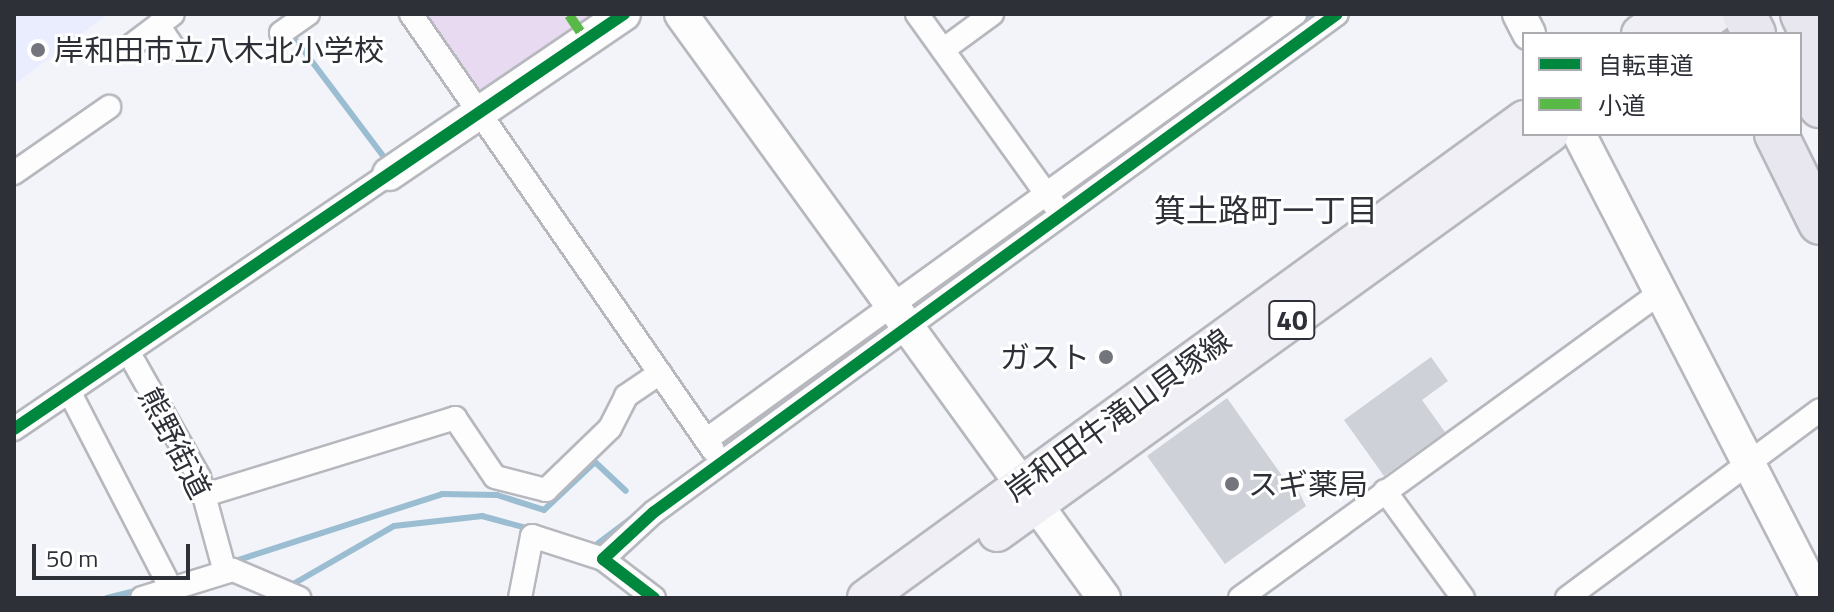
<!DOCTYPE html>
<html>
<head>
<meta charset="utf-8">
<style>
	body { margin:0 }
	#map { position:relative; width:1834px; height:612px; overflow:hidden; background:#f2f4fa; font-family:"Titillium Web","Noto Sans JP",sans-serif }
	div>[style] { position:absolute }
	.built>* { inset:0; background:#eaedfd }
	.green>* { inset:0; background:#e8daf1 }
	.stream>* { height:6px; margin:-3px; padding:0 3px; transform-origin:3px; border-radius:3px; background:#9abdd1 }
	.building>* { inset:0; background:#ced1d7 }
	.roads { filter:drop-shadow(2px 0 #b6b8be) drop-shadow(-2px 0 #b6b8be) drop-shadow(0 2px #b6b8be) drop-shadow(0 -2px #b6b8be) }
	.street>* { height:22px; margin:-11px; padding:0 11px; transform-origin:11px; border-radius:11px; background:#fdfdfe }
	.secondary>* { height:32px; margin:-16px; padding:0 16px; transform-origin:16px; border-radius:16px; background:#fdfdfe }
	.primary>* { height:36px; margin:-18px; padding:0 18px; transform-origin:18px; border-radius:18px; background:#f0eff6 }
	.highway>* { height:42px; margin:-21px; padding:0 21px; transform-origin:21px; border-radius:21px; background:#e8e6ef }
	.quiet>* { height:10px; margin-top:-5px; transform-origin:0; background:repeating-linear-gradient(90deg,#58b947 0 20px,transparent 0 30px) }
	.cycleway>* { height:12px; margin:-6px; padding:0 6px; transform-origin:6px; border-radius:6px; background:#00873e }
	.dots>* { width:22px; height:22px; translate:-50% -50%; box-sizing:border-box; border:4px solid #fff; border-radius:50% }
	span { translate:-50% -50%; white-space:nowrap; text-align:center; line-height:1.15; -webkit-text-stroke:6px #fff; paint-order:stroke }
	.shield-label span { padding:2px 6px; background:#fff; border:2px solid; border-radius:6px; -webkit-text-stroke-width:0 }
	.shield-label { font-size:28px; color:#2e3038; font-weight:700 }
	.poi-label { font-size:30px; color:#2e3038 }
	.left { translate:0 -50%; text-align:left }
	.right { translate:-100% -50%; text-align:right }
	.street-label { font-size:30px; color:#2e3038 }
	.neighbourhood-label { font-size:32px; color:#2e3038 }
	.frame { position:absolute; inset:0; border:16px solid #2e3038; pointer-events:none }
	.legend { position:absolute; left:1522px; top:32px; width:280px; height:104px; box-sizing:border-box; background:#fff; border:2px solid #abacaf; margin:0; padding:10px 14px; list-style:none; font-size:24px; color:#2e3038 }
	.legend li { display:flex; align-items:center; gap:16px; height:40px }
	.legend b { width:40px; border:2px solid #abacaf }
	.scale { position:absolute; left:32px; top:544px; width:158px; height:36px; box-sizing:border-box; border:4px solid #2e3038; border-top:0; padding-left:10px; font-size:24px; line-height:28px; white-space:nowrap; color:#2e3038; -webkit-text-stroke:6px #fff; paint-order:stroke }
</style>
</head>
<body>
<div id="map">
	<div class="built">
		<i style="clip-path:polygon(14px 14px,108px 14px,14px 85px)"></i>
	</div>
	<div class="green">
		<i style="clip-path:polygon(416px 14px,592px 14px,479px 93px)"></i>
	</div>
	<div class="stream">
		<i style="left:292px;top:35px;width:158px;rotate:53deg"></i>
		<i style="left:922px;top:301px;width:487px;rotate:-36.1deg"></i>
		<i style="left:592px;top:548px;width:361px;rotate:-37deg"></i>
		<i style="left:232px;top:562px;width:221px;rotate:-17.9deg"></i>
		<i style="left:442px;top:494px;width:55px;rotate:1deg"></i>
		<i style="left:497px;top:495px;width:49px;rotate:17.7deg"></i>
		<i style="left:544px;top:510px;width:70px;rotate:-43.3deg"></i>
		<i style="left:595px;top:462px;width:42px;rotate:43.1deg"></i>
		<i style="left:288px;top:587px;width:122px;rotate:-29.9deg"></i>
		<i style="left:394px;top:526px;width:89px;rotate:-6.5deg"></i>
		<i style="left:482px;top:516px;width:54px;rotate:15.1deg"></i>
		<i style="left:107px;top:598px;width:32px;rotate:-14deg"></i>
	</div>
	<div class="building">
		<i style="clip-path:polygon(1431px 357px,1448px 381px,1422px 400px,1445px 432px,1384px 476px,1344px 420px)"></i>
		<i style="clip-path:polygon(1227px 398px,1283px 477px,1289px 473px,1306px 506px,1225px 564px,1147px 456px)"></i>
	</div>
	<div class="roads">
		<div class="street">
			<i style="left:411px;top:14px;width:530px;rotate:55.29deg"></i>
			<i style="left:917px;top:14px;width:235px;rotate:54.3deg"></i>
			<i style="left:158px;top:25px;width:27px;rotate:56deg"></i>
			<i style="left:281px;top:33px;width:33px;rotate:-35deg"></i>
			<i style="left:128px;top:48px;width:56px;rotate:-37.1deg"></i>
			<i style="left:943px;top:50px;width:61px;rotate:-36.3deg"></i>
			<i style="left:14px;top:173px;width:116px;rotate:-34.8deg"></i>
			<i style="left:130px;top:355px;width:140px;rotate:60.5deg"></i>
			<i style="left:199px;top:477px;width:98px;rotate:74.7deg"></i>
			<i style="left:70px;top:393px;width:220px;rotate:62.7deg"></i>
			<i style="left:14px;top:429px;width:453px;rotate:-34.2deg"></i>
			<i style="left:706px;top:440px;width:727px;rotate:-35.88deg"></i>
			<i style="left:1385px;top:491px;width:132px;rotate:53.9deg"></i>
			<i style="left:205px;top:495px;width:262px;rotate:-17.1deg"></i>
			<i style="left:455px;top:418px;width:71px;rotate:55.9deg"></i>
			<i style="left:495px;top:477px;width:53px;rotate:14.3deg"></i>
			<i style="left:546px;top:490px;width:89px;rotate:-44.1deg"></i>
			<i style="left:610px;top:428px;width:36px;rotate:-63deg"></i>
			<i style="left:626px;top:396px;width:41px;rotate:-34.1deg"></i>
			<i style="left:142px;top:598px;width:95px;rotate:-17.1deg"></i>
			<i style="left:233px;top:570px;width:72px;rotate:23deg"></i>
			<i style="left:520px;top:598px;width:63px;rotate:-79deg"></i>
			<i style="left:532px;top:536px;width:75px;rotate:17.9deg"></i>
			<i style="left:654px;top:598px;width:64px;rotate:-142.6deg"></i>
			<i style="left:603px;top:559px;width:69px;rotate:-42.7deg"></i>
			<i style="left:654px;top:512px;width:845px;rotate:-36.1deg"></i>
			<i style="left:1240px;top:598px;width:520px;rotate:-36.01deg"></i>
			<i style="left:1567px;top:598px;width:315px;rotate:-36.6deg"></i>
		</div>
		<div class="secondary">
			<i style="left:681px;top:14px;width:721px;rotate:54.08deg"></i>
			<i style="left:1519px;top:14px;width:22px;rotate:63deg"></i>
			<i style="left:1579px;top:134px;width:522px;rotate:62.75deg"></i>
			<i style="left:389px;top:174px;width:284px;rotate:-34.2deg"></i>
		</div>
		<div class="primary">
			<i style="left:1640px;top:34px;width:34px;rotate:-37deg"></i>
			<i style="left:1688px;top:34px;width:34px;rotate:-36deg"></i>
			<i style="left:997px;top:533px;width:682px;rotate:-35.81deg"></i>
			<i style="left:866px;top:598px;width:814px;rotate:-36.05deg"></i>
		</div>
		<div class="highway">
			<i style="left:1744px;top:14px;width:22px;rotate:63deg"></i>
			<i style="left:1802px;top:14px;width:43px;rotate:65.2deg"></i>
			<i style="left:1800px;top:67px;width:44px;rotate:62.9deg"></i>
			<i style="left:1776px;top:134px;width:99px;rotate:63.7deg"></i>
		</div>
	</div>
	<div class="quiet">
		<i style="left:569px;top:15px;width:30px;rotate:56deg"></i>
	</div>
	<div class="cycleway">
		<i style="left:14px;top:429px;width:738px;rotate:-34.23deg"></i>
		<i style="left:654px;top:598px;width:64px;rotate:-142.6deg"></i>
		<i style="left:603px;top:559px;width:69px;rotate:-42.7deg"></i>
		<i style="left:654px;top:512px;width:845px;rotate:-36.1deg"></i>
	</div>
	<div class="dots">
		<i style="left:38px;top:50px;background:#73757c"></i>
		<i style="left:1106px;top:357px;background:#73757c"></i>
		<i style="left:1232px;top:484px;background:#73757c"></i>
	</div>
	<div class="shield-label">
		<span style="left:1292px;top:320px">40</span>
	</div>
	<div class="poi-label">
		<span class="left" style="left:54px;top:50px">岸和田市立八木北小学校</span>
		<span class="right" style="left:1090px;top:357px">ガスト</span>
		<span class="left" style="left:1248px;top:484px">スギ薬局</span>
	</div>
	<div class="street-label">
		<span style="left:1118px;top:415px;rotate:-36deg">岸和田牛滝山貝塚線</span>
		<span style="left:175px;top:443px;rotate:63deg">熊野街道</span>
	</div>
	<div class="neighbourhood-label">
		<span style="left:1266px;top:210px">箕土路町一丁目</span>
	</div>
	<div class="frame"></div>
	<ul class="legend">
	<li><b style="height:10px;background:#00873e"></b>自転車道</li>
	<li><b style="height:10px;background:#58b947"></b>小道</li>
	</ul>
	<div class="scale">50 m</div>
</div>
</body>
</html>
